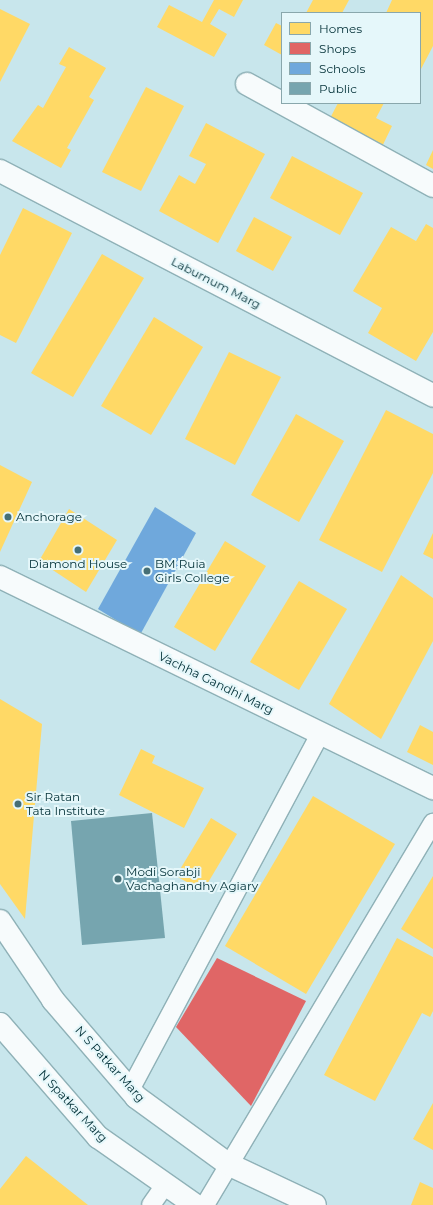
<!DOCTYPE html>
<html>
<head>
<meta charset="utf-8">
<style>
	body { margin:0 }
	#map { position:relative; width:433px; height:1205px; overflow:hidden; background:#c8e6ec; font-family:Montserrat,sans-serif }
	div>[style] { position:absolute }
	.homes>* { inset:0; background:#ffd966 }
	.shops>* { inset:0; background:#e06666 }
	.schools>* { inset:0; background:#6fa8dc }
	.public>* { inset:0; background:#76a5af }
	.roads { filter:drop-shadow(1px 0 #8fb1b7) drop-shadow(-1px 0 #8fb1b7) drop-shadow(0 1px #8fb1b7) drop-shadow(0 -1px #8fb1b7) }
	.lane>* { height:18px; margin:-9px; padding:0 9px; transform-origin:9px; border-radius:9px; background:#f7fbfc }
	.street>* { height:22px; margin:-11px; padding:0 11px; transform-origin:11px; border-radius:11px; background:#f7fbfc }
	.secondary>* { height:22px; margin:-11px; padding:0 11px; transform-origin:11px; border-radius:11px; background:#f7fbfc }
	.dots>* { width:11px; height:11px; translate:-50% -50%; box-sizing:border-box; border:2px solid #e5f7fa; border-radius:50% }
	span { translate:-50% -50%; white-space:nowrap; text-align:center; line-height:1.15; -webkit-text-stroke:4px #e5f7fa; paint-order:stroke }
	.street-label { font-size:12px; color:#002f36 }
	.poi-label { font-size:12px; color:#002f36 }
	.left { translate:0 -50%; text-align:left }
	.legend { position:absolute; left:281px; top:12px; width:140px; height:92px; box-sizing:border-box; background:#e5f7fa; border:1px solid #89a7ac; margin:0; padding:5px 7px; list-style:none; font-size:12px; color:#002f36 }
	.legend li { display:flex; align-items:center; gap:8px; height:20px }
	.legend b { width:20px; border:1px solid #89a7ac }
</style>
</head>
<body>
<div id="map">
	<div class="homes">
		<i style="clip-path:polygon(214px 0,243px 0,234px 17px,219px 9px,210px 24px,227px 34px,214px 57px,157px 27px,169px 5px,202px 22px)"></i>
		<i style="clip-path:polygon(313px 0,349px 0,342px 13px,306px 13px)"></i>
		<i style="clip-path:polygon(392px 0,433px 0,433px 46px,420px 71px,420px 13px,386px 13px)"></i>
		<i style="clip-path:polygon(0 9px,30px 24px,0 82px)"></i>
		<i style="clip-path:polygon(276px 23px,282px 26px,282px 55px,264px 45px)"></i>
		<i style="clip-path:polygon(69px 47px,106px 68px,89px 97px,94px 100px,67px 148px,71px 150px,61px 168px,12px 141px,38px 105px,43px 108px,66px 67px,59px 64px)"></i>
		<i style="clip-path:polygon(146px 87px,184px 106px,141px 191px,102px 172px)"></i>
		<i style="clip-path:polygon(338px 103px,384px 103px,376px 118px,392px 126px,379px 153px,326px 126px)"></i>
		<i style="clip-path:polygon(206px 123px,265px 154px,218px 243px,159px 211px,179px 175px,195px 184px,206px 164px,189px 156px)"></i>
		<i style="clip-path:polygon(433px 150px,433px 169px,426px 165px)"></i>
		<i style="clip-path:polygon(292px 156px,363px 193px,340px 235px,270px 198px)"></i>
		<i style="clip-path:polygon(23px 208px,72px 233px,16px 343px,0 335px,0 255px)"></i>
		<i style="clip-path:polygon(254px 217px,292px 237px,273px 271px,236px 251px)"></i>
		<i style="clip-path:polygon(426px 224px,433px 228px,433px 332px,416px 361px,368px 333px,382px 308px,353px 291px,391px 227px,416px 241px)"></i>
		<i style="clip-path:polygon(102px 254px,144px 278px,73px 397px,31px 373px)"></i>
		<i style="clip-path:polygon(154px 317px,203px 347px,151px 435px,101px 406px)"></i>
		<i style="clip-path:polygon(229px 352px,281px 377px,235px 465px,185px 439px)"></i>
		<i style="clip-path:polygon(386px 410px,433px 434px,433px 473px,382px 572px,319px 540px)"></i>
		<i style="clip-path:polygon(296px 414px,344px 441px,299px 522px,251px 495px)"></i>
		<i style="clip-path:polygon(0 465px,32px 482px,0 552px)"></i>
		<i style="clip-path:polygon(69px 509px,117px 540px,86px 592px,39px 561px)"></i>
		<i style="clip-path:polygon(433px 533px,433px 559px,423px 554px)"></i>
		<i style="clip-path:polygon(225px 541px,266px 566px,215px 651px,174px 627px)"></i>
		<i style="clip-path:polygon(401px 575px,433px 598px,433px 641px,381px 739px,329px 704px)"></i>
		<i style="clip-path:polygon(299px 581px,347px 609px,299px 690px,250px 662px)"></i>
		<i style="clip-path:polygon(0 699px,42px 724px,25px 919px,0 884px)"></i>
		<i style="clip-path:polygon(420px 725px,433px 732px,433px 765px,407px 752px)"></i>
		<i style="clip-path:polygon(141px 749px,155px 756px,152px 763px,204px 788px,184px 828px,119px 795px)"></i>
		<i style="clip-path:polygon(313px 796px,395px 844px,306px 994px,225px 946px)"></i>
		<i style="clip-path:polygon(211px 818px,237px 834px,203px 891px,176px 876px)"></i>
		<i style="clip-path:polygon(433px 876px,433px 949px,401px 929px)"></i>
		<i style="clip-path:polygon(397px 938px,433px 957px,433px 1011px,430px 1017px,422px 1013px,375px 1101px,324px 1075px)"></i>
		<i style="clip-path:polygon(433px 1103px,433px 1150px,413px 1139px)"></i>
		<i style="clip-path:polygon(26px 1156px,88px 1205px,0 1205px,0 1189px)"></i>
		<i style="clip-path:polygon(420px 1182px,433px 1188px,433px 1205px,411px 1205px)"></i>
	</div>
	<div class="shops">
		<i style="clip-path:polygon(217px 958px,306px 1001px,251px 1106px,176px 1027px)"></i>
	</div>
	<div class="schools">
		<i style="clip-path:polygon(155px 507px,196px 533px,140px 635px,98px 609px)"></i>
	</div>
	<div class="public">
		<i style="clip-path:polygon(152px 813px,165px 938px,82px 945px,71px 821px)"></i>
	</div>
	<div class="roads">
		<div class="lane">
			<i style="left:130px;top:1090px;width:404px;rotate:-61.9deg"></i>
			<i style="left:151px;top:1205px;width:24px;rotate:-55deg"></i>
			<i style="left:205px;top:1205px;width:445px;rotate:-59.2deg"></i>
		</div>
		<div class="street">
			<i style="left:247px;top:84px;width:212px;rotate:28.7deg"></i>
			<i style="left:0;top:171px;width:488px;rotate:27.4deg"></i>
			<i style="left:0;top:577px;width:482px;rotate:26deg"></i>
		</div>
		<div class="secondary">
			<i style="left:0;top:921px;width:95px;rotate:56.1deg"></i>
			<i style="left:53px;top:1000px;width:128px;rotate:49.4deg"></i>
			<i style="left:136px;top:1097px;width:114px;rotate:36.1deg"></i>
			<i style="left:228px;top:1164px;width:96px;rotate:25.2deg"></i>
			<i style="left:0;top:1024px;width:150px;rotate:49.1deg"></i>
			<i style="left:98px;top:1137px;width:118px;rotate:35deg"></i>
		</div>
	</div>
	<div class="dots">
		<i style="left:8px;top:517px;background:#466f76"></i>
		<i style="left:78px;top:550px;background:#466f76"></i>
		<i style="left:147px;top:571px;background:#466f76"></i>
		<i style="left:18px;top:804px;background:#466f76"></i>
		<i style="left:118px;top:879px;background:#466f76"></i>
	</div>
	<div class="street-label">
		<span style="left:216px;top:283px;rotate:27deg">Laburnum Marg</span>
		<span style="left:216px;top:683px;rotate:26deg">Vachha Gandhi Marg</span>
		<span style="left:110px;top:1064px;rotate:48deg">N S Patkar Marg</span>
		<span style="left:73px;top:1106px;rotate:47deg">N Spatkar Marg</span>
	</div>
	<div class="poi-label">
		<span class="left" style="left:16px;top:517px">Anchorage</span>
		<span style="left:78px;top:564px">Diamond House</span>
		<span class="left" style="left:155px;top:571px">BM Ruia<br>Girls College</span>
		<span class="left" style="left:26px;top:804px">Sir Ratan<br>Tata Institute</span>
		<span class="left" style="left:126px;top:879px">Modi Sorabji<br>Vachaghandhy Agiary</span>
	</div>
	<ul class="legend">
	<li><b style="height:11px;background:#ffd966"></b>Homes</li>
	<li><b style="height:11px;background:#e06666"></b>Shops</li>
	<li><b style="height:11px;background:#6fa8dc"></b>Schools</li>
	<li><b style="height:11px;background:#76a5af"></b>Public</li>
	</ul>
</div>
</body>
</html>
